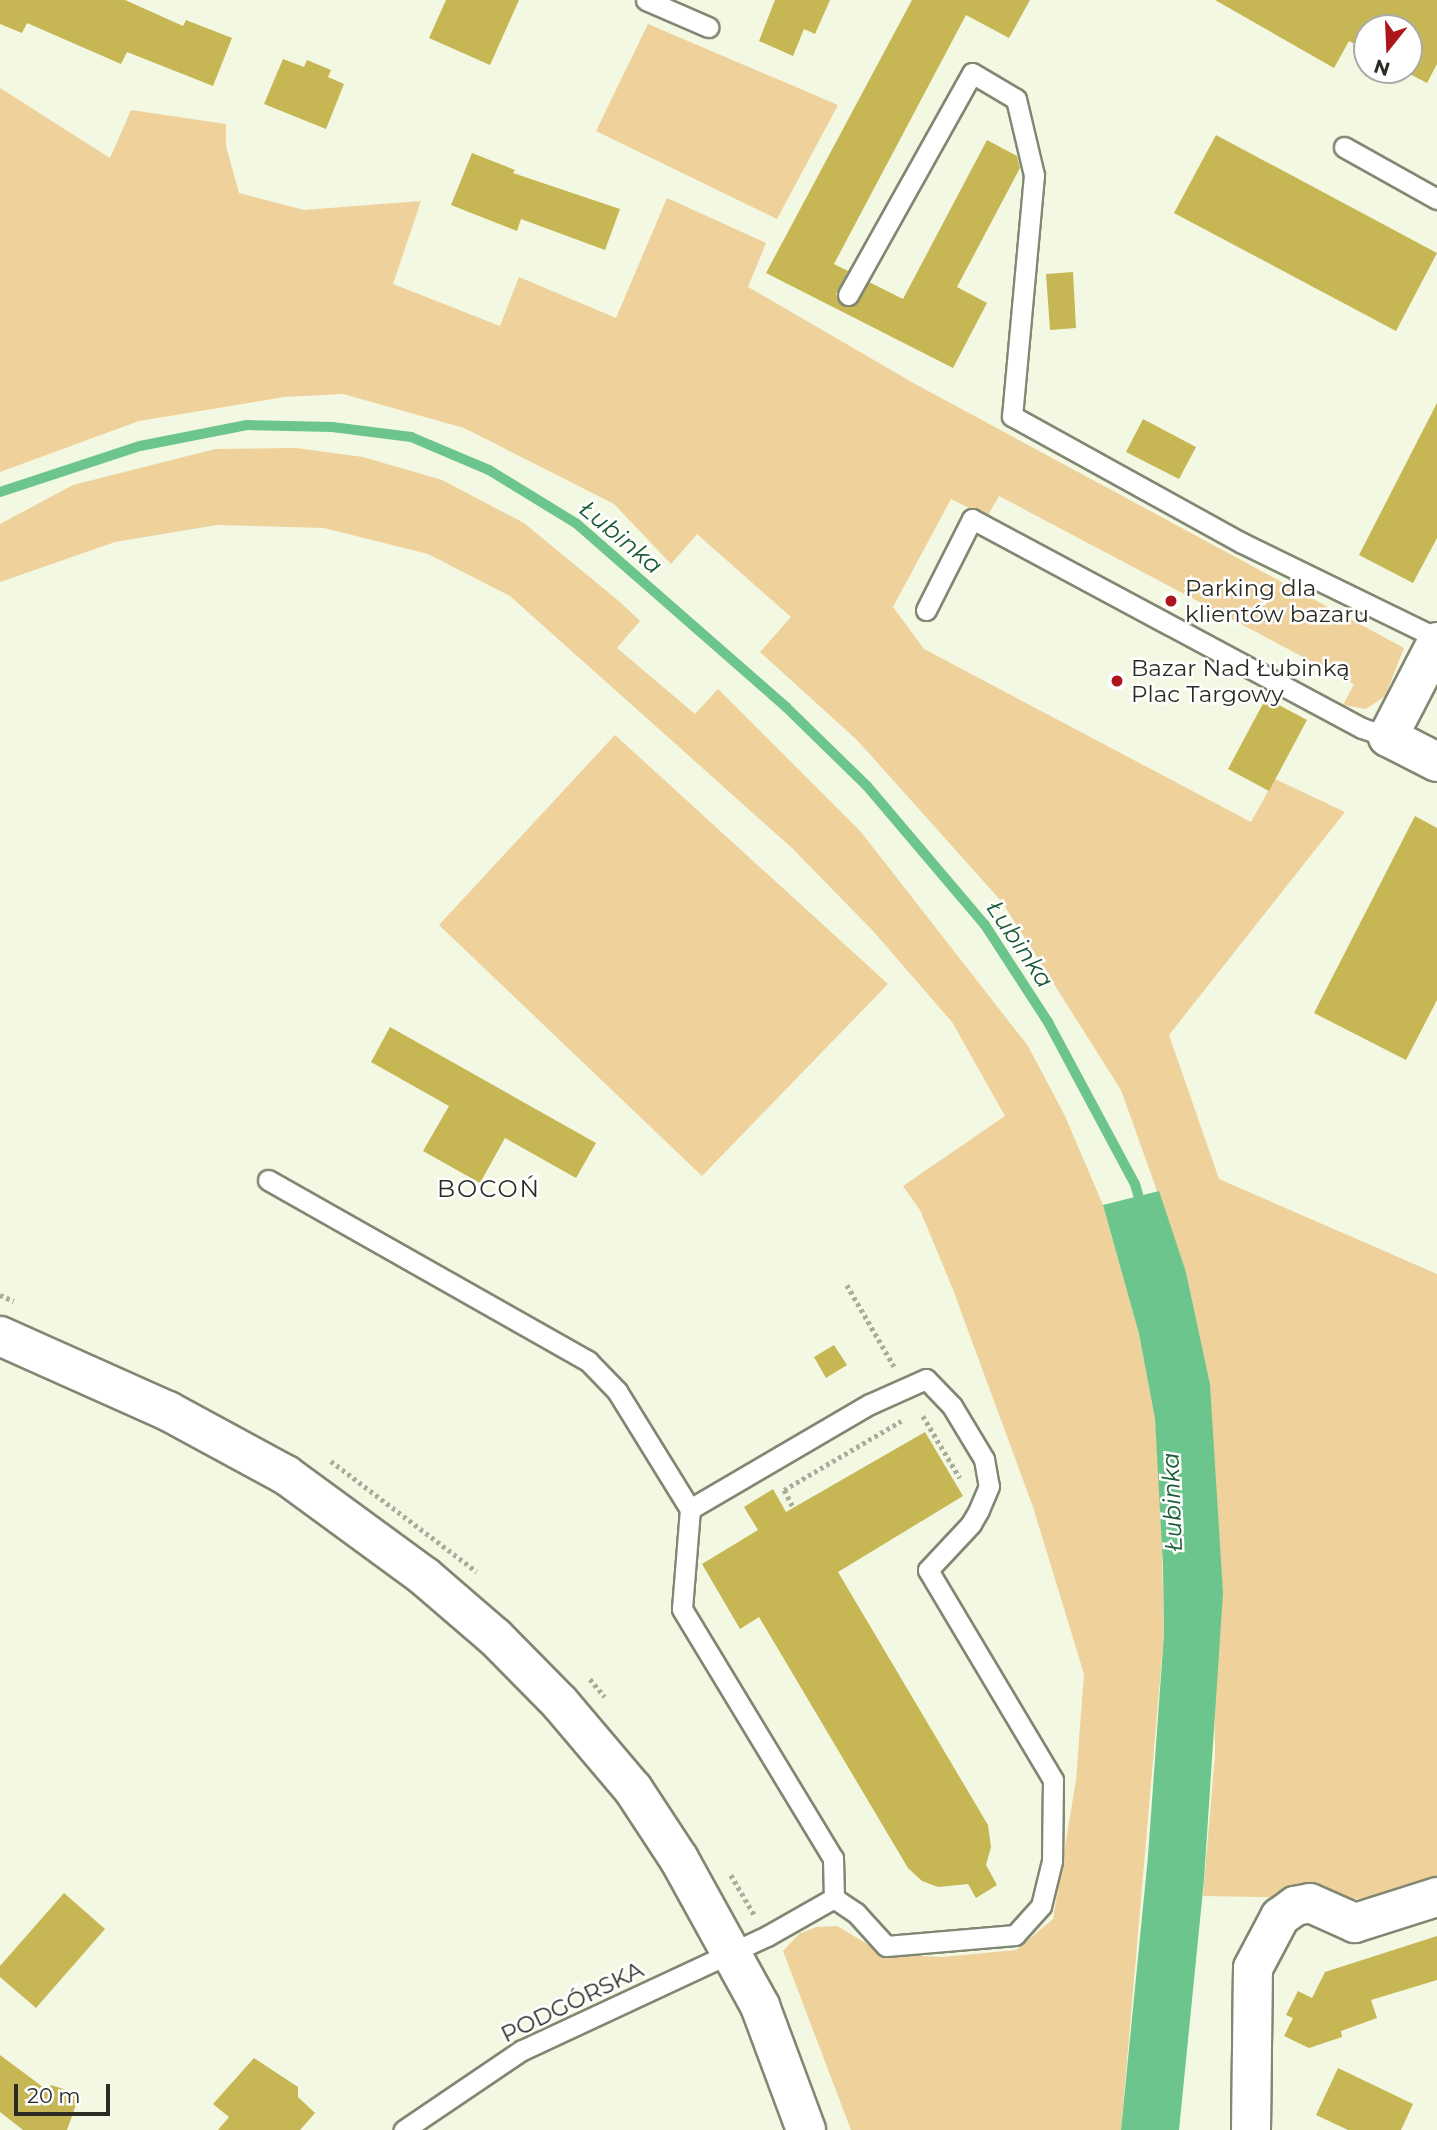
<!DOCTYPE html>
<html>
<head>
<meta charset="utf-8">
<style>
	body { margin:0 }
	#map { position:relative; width:1437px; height:2130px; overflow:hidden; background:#f3f8e2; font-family:Montserrat,sans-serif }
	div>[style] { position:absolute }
	.green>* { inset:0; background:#efd19c }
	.water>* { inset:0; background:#6cc58c }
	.stream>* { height:10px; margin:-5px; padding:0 5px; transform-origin:5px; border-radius:5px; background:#6cc58c }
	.building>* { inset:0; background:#c7b654 }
	.path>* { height:4.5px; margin-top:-2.25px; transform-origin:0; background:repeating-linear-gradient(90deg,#a8ac9b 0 3.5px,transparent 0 7px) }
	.roads { filter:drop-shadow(2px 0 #828773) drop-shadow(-2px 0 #828773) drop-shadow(0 2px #828773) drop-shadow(0 -2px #828773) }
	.lane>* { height:19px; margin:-9.5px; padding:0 9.5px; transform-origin:9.5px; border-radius:9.5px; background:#fff }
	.street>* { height:38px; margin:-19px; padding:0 19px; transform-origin:19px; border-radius:19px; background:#fff }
	.primary>* { height:38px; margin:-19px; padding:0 19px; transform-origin:19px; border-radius:19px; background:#fff }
	.dots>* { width:19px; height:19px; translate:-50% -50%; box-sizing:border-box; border:4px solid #fff; border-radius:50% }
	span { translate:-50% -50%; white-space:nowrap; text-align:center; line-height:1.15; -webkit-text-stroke:5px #fff; paint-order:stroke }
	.poi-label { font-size:23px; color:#2a2c24 }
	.left { translate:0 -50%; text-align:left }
	.street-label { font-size:23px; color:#2a2c24 }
	.water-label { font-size:24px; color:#195a35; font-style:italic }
	.neighbourhood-label { font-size:24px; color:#2a2c24; letter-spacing:2px }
	.north { position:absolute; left:1353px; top:14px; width:70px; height:70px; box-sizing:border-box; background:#fff; border:2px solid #aaaba7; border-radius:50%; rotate:198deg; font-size:19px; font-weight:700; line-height:28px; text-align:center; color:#2a2c24 }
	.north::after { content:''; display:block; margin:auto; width:24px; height:32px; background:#aa1619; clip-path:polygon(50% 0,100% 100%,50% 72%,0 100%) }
	.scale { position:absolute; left:14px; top:2084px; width:96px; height:32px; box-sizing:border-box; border:4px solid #2a2c24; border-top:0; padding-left:9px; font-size:21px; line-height:24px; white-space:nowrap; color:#2a2c24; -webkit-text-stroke:5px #fff; paint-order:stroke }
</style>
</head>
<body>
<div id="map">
	<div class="green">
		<i style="clip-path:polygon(648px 24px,838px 105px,777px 219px,596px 131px)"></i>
		<i style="clip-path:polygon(0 88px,110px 158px,131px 110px,226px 124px,226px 146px,239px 193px,304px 210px,421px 201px,393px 284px,500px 326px,519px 277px,616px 318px,667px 198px,766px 243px,748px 287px,917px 385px,1404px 648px,1385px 696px,1366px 709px,1343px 705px,1354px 684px,999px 496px,987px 517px,951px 499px,893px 607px,924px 649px,1251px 822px,1275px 779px,1345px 812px,1169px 1035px,1219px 1179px,1437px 1274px,1437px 1879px,1371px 1899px,1203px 1896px,1215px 1754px,1210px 1384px,1186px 1272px,1121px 1090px,1002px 902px,858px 741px,760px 652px,791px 617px,697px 534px,671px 564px,614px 504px,464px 428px,343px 394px,284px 397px,139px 421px,0 472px)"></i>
		<i style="clip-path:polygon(296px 448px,363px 457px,442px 480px,524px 523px,620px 602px,640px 621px,617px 648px,695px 714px,718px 689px,861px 832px,1028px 1046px,1065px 1116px,1103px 1205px,1139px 1334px,1155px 1419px,1161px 1507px,1164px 1634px,1121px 2130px,851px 2130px,783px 1951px,799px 1934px,816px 1927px,837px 1926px,884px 1954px,942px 1957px,1016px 1950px,1053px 1919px,1076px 1780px,1084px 1674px,1033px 1507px,952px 1287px,920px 1210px,903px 1186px,1005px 1116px,952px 1022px,873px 931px,792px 848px,510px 596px,428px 554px,324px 528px,217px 525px,115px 542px,0 582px,0 524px,73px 485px,215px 449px)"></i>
		<i style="clip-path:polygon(615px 735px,888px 984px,702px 1176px,439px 925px)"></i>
	</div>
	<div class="water">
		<i style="clip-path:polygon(1159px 1191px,1186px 1272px,1210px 1384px,1223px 1593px,1204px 1880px,1179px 2130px,1121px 2130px,1148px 1856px,1164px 1634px,1163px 1566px,1155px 1419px,1139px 1334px,1103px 1205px)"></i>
	</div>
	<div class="stream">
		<i style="left:0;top:492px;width:147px;rotate:-18.2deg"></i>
		<i style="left:140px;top:446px;width:109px;rotate:-11.1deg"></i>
		<i style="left:247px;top:425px;width:85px;rotate:1.3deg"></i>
		<i style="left:332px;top:427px;width:80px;rotate:7.2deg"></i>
		<i style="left:411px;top:437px;width:85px;rotate:22.9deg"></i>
		<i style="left:489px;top:470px;width:103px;rotate:31.5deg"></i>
		<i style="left:577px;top:524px;width:278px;rotate:41.2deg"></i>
		<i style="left:786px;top:707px;width:113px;rotate:44.3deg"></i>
		<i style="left:867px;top:786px;width:182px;rotate:49.7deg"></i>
		<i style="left:985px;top:925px;width:116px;rotate:57deg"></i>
		<i style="left:1048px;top:1022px;width:184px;rotate:61.8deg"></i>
		<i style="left:1135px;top:1184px;width:26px;rotate:74deg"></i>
	</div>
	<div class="building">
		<i style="clip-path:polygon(0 0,125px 0,183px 26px,186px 20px,232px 38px,213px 86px,127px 52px,121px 64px,27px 23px,22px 33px,0 24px)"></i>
		<i style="clip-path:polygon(446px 0,519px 0,490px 65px,429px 38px)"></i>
		<i style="clip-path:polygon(775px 0,830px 0,815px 34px,804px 29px,793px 56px,759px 41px)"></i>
		<i style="clip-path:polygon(912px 0,1030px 0,1009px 38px,966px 15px,834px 264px,848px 271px,836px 294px,843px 306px,855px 305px,869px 282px,903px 299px,987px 140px,1017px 156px,1020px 168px,957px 287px,987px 303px,953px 368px,766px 273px)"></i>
		<i style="clip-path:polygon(1215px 0,1437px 0,1437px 64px,1427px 83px,1402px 70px,1409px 70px,1409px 28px,1367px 28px,1367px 51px,1349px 41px,1334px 68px)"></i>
		<i style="clip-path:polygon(283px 59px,304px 67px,307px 60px,331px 70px,328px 77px,344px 84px,326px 129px,264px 104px)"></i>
		<i style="clip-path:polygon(1216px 135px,1437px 253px,1396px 331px,1174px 213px)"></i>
		<i style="clip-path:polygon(472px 153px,515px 170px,513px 173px,620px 209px,605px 250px,521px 219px,517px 231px,451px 205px)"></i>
		<i style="clip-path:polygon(1073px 272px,1076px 328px,1050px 330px,1046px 274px)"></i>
		<i style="clip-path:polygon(1437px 403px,1437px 538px,1413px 583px,1359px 555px)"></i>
		<i style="clip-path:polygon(1143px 419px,1196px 447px,1179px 479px,1126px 452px)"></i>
		<i style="clip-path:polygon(1266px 698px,1307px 720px,1269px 791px,1228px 769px)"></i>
		<i style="clip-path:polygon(1415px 816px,1437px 828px,1437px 1000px,1406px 1060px,1314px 1013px)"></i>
		<i style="clip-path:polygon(390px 1027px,596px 1143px,576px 1178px,505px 1138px,480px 1183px,423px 1151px,449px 1106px,371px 1062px)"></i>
		<i style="clip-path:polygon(834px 1345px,847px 1365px,826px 1378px,814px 1357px)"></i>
		<i style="clip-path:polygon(925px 1432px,963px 1496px,838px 1572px,988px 1825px,991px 1847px,986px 1865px,997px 1885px,976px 1898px,968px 1884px,938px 1887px,922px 1881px,908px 1868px,759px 1617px,740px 1629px,702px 1564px,758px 1530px,744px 1507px,773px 1489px,786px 1512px)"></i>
		<i style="clip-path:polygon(64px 1893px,105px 1929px,36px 2008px,0 1977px,0 1966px)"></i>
		<i style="clip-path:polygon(1437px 1936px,1437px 1980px,1371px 2000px,1377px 2018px,1341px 2031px,1342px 2037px,1309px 2048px,1284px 2036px,1293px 2018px,1286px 2015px,1298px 1991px,1312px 1998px,1325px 1972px)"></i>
		<i style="clip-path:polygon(0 2055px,47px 2090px,51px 2085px,73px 2092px,77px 2102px,67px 2130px,23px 2130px,0 2112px)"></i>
		<i style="clip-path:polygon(254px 2058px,298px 2087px,298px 2097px,315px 2113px,300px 2130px,218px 2130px,229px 2117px,213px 2104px)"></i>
		<i style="clip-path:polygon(1338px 2068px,1413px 2104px,1401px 2130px,1348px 2130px,1316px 2115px)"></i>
	</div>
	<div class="path">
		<i style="left:847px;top:1285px;width:94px;rotate:59.9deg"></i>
		<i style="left:0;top:1295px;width:15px;rotate:23deg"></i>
		<i style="left:923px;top:1416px;width:72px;rotate:59.2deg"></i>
		<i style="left:331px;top:1461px;width:183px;rotate:37.2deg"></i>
		<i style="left:792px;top:1506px;width:18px;rotate:-117deg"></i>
		<i style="left:784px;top:1490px;width:136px;rotate:-30.5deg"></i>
		<i style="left:590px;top:1679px;width:23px;rotate:50deg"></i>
		<i style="left:731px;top:1875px;width:48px;rotate:59.7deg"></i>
	</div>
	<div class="roads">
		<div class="lane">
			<i style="left:646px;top:0;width:68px;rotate:23.5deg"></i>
			<i style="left:1344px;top:147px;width:107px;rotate:29.2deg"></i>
			<i style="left:848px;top:295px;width:254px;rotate:-60.8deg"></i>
			<i style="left:972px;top:73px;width:51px;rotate:30.6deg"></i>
			<i style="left:1016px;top:99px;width:78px;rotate:76.7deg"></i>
			<i style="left:1034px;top:175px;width:242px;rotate:95.2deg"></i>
			<i style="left:1012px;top:416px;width:263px;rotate:28.9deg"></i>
			<i style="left:1242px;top:543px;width:217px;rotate:26deg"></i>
			<i style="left:926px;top:610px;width:102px;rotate:-63.2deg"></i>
			<i style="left:972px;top:519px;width:442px;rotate:28.2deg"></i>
			<i style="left:1362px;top:728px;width:28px;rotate:19deg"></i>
			<i style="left:268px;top:1180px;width:368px;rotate:29.5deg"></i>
			<i style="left:588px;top:1361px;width:42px;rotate:46deg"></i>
			<i style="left:617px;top:1391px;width:139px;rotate:58.3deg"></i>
			<i style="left:690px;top:1509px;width:100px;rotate:94.6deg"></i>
			<i style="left:682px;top:1609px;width:291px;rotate:58.8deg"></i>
			<i style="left:833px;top:1858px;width:40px;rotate:88.6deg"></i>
			<i style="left:834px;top:1898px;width:77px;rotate:150.4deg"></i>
			<i style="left:767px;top:1936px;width:270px;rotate:155deg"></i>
			<i style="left:522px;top:2050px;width:143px;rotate:145.9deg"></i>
			<i style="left:690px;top:1509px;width:208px;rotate:-30.3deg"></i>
			<i style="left:870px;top:1404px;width:61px;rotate:-24.1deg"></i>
			<i style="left:926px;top:1379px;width:37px;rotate:46deg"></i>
			<i style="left:952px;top:1406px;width:62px;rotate:58.9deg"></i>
			<i style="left:984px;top:1459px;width:27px;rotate:80deg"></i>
			<i style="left:989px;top:1486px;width:26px;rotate:113deg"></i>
			<i style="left:979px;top:1510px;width:16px;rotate:120deg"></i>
			<i style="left:971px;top:1524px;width:63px;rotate:133.1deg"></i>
			<i style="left:928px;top:1570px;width:244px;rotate:59.2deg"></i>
			<i style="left:1053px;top:1780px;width:81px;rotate:90.7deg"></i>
			<i style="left:1052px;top:1861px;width:46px;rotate:103.7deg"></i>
			<i style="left:1041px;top:1906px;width:39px;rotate:132deg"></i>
			<i style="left:1015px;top:1935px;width:129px;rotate:175.1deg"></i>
			<i style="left:886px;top:1946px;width:45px;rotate:-132.3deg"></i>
			<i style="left:856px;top:1913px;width:27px;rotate:-146deg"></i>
		</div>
		<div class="street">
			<i style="left:1437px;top:642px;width:107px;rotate:117.3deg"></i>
			<i style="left:1388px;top:737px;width:55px;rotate:27deg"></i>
			<i style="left:1251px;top:2130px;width:162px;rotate:-89.3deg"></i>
			<i style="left:1253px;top:1968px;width:58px;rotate:-62.1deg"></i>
			<i style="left:1280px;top:1917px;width:19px;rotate:-36deg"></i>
			<i style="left:1295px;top:1906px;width:15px;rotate:-11deg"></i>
			<i style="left:1310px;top:1903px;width:49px;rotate:24deg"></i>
			<i style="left:1355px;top:1923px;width:86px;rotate:-17.6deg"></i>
		</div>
		<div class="primary">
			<i style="left:0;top:1336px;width:184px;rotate:24.1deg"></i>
			<i style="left:168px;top:1411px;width:134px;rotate:28.5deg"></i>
			<i style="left:286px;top:1475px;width:171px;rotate:36.2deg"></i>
			<i style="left:424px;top:1576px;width:94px;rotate:40.7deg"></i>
			<i style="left:495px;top:1637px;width:93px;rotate:45.4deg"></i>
			<i style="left:560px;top:1703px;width:113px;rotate:49.7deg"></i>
			<i style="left:633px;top:1789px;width:84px;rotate:56.7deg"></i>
			<i style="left:679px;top:1859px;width:168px;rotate:61.1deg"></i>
			<i style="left:760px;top:2006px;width:132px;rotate:69.6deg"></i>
		</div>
	</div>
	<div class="dots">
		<i style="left:1171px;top:601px;background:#aa1619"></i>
		<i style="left:1117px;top:681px;background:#aa1619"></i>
	</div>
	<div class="poi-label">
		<span class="left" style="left:1185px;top:601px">Parking dla<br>klientów bazaru</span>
		<span class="left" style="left:1131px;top:681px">Bazar Nad Łubinką<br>Plac Targowy</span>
	</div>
	<div class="street-label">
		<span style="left:572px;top:2002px;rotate:-26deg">PODGÓRSKA</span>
	</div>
	<div class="water-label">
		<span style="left:621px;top:537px;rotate:40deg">Łubinka</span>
		<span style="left:1020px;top:944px;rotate:56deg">Łubinka</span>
		<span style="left:1172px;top:1502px;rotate:-92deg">Łubinka</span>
	</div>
	<div class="neighbourhood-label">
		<span style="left:489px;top:1189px">BOCOŃ</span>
	</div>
	<div class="north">N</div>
	<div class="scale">20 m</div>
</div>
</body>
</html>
